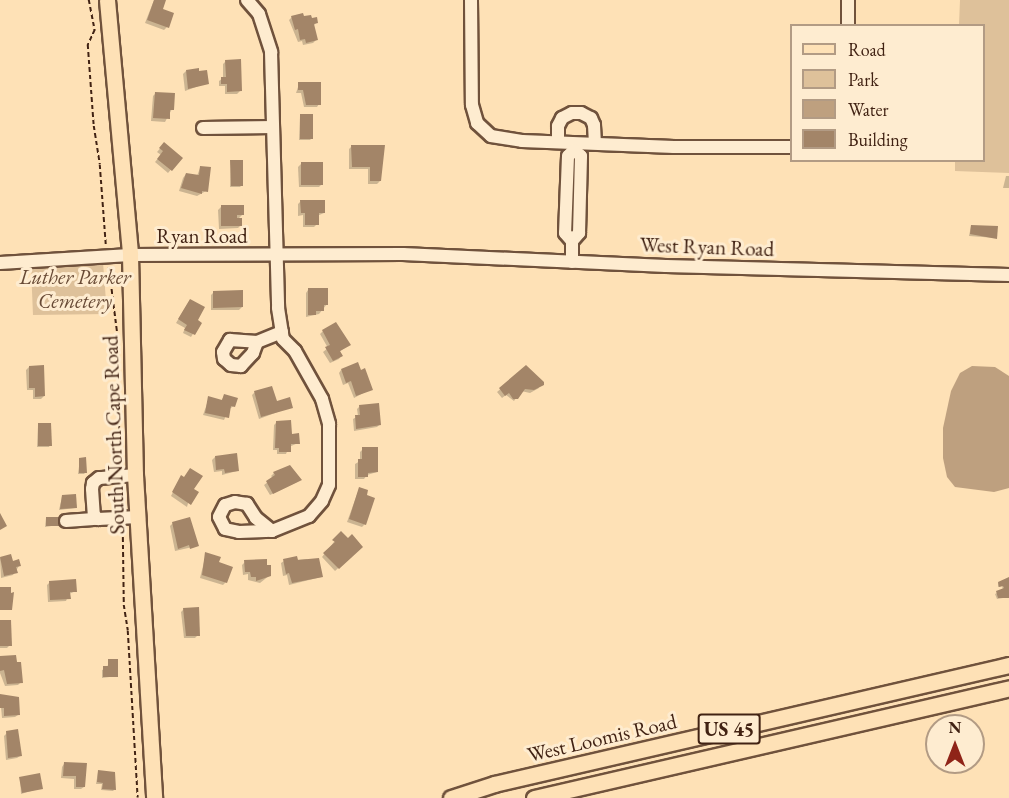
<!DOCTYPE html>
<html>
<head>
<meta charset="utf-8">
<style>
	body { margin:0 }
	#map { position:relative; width:1009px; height:798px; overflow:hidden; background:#fee1b6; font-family:"EB Garamond",serif }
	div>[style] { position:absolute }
	.green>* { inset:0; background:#dec19a }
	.water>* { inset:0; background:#bea07f }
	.shadow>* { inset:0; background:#0003 }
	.building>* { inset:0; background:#a38568 }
	.path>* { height:1.5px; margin-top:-0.75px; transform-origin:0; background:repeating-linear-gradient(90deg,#412213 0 4.5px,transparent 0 7.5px) }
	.roads { filter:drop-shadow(2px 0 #70523c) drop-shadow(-2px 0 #70523c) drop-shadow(0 2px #70523c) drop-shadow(0 -2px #70523c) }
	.minor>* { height:12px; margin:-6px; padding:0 6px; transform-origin:6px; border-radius:6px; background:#feecd0 }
	.major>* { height:15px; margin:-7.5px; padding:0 7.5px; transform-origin:7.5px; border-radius:7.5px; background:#fee1b6 }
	span { translate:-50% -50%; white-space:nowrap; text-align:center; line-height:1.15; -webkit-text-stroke:6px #feecd0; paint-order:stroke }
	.shield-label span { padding:2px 4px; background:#feecd0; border:2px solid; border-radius:4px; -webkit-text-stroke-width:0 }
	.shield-label { font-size:20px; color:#412213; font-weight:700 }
	.street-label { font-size:21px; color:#412213 }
	.park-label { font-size:21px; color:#684a35; font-style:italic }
	.legend { position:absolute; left:790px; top:24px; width:195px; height:138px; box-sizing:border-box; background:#feecd0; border:2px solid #b29b84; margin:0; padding:8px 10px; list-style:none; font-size:18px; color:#412213 }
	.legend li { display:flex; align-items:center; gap:12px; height:30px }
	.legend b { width:30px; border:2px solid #b29b84 }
	.north { position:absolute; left:925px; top:714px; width:60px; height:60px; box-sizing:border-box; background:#feecd0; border:2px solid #b29b84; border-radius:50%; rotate:0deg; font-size:16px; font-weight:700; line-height:24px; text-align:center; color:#412213 }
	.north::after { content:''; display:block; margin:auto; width:21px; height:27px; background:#8f2418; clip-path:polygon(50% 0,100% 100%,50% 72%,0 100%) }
</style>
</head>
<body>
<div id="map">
	<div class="green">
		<i style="clip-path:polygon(960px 0,1009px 0,1009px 173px,955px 171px,955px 161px,984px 160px,984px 26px,959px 25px)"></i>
		<i style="clip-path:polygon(103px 262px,107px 314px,33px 315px,31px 267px)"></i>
	</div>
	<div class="water">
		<i style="clip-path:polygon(972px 366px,995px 367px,1009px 376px,1009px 488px,994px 492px,955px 487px,947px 477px,943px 458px,943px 428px,951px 391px,960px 373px)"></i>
	</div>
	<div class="shadow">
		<i style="clip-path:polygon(154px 0,165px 0,161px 10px,167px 27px,164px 30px,145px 23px)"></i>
		<i style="clip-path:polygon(292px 17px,316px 23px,313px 26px,316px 40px,313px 43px,303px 45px,302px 41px,298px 42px,289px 20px)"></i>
		<i style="clip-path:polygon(226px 61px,240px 91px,237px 94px,225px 94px,225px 86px,219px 86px,219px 81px,223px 78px,223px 64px)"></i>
		<i style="clip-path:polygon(186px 71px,207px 83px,185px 91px,183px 74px)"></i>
		<i style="clip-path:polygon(299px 84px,319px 104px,317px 107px,304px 107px,301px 93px,296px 93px)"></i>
		<i style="clip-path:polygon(156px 93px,172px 109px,165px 122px,151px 121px,153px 96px)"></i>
		<i style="clip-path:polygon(300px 116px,312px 138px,310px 140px,299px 140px)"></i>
		<i style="clip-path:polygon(164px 144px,181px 158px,168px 173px,155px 162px,161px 155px,157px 152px)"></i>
		<i style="clip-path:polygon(352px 146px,383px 146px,383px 161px,380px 165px,380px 181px,377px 184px,368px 184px,368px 169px,349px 169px,349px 149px)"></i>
		<i style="clip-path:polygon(231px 161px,242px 185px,240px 187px,230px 187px)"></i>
		<i style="clip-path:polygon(301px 164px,322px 184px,319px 187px,299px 187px,298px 167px)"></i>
		<i style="clip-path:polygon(200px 168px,206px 191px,197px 196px,179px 191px,183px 178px,186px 174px,197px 176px)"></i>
		<i style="clip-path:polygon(1006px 176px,1009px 176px,1009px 188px,1003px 188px)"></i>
		<i style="clip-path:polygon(301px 201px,324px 213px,317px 216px,317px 224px,314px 227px,303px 227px,303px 215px,298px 216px,298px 204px)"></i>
		<i style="clip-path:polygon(221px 207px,243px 214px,238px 219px,241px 225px,238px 228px,219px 229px,218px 210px)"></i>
		<i style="clip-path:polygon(971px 226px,996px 238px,969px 236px)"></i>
		<i style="clip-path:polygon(308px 290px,327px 304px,319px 314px,306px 317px,306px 293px)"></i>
		<i style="clip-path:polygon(214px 292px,242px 307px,239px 310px,211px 310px,211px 295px)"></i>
		<i style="clip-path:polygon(190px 300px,196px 321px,200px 323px,191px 337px,183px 333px,185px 328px,176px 323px)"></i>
		<i style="clip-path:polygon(323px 331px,349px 345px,339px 352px,341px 356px,339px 359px,330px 363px,323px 352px,328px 348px,320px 334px)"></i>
		<i style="clip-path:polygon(29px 367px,44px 396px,41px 399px,33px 399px,33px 390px,27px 390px,26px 370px)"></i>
		<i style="clip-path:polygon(526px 367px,539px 388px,530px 393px,521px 391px,514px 401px,506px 395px,502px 398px,497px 392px)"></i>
		<i style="clip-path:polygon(341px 370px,371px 389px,354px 398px,348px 383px,343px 385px,339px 373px)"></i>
		<i style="clip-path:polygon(255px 392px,275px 403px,291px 407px,259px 419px,252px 395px)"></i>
		<i style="clip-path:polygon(224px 396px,234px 406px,229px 409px,224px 420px,203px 415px,209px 398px,221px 401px)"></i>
		<i style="clip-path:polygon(360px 406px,380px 424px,377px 427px,354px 431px,353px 419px,358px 416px,357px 409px)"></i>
		<i style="clip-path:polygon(277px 422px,298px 443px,289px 447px,286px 454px,277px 454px,277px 450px,273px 450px,274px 425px)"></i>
		<i style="clip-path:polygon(38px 425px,50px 445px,49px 447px,37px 447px)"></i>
		<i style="clip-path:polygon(363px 449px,377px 472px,367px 475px,364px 479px,355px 479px,355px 464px,360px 461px,360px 452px)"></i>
		<i style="clip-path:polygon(215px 457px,237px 471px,222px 475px,222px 471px,214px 472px,212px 460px)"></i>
		<i style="clip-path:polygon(80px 459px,85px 473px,84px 474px,78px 474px)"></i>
		<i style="clip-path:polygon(274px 473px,297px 482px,270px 495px,264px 485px,273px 478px,271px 476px)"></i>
		<i style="clip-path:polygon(181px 477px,192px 489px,187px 507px,171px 496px)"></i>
		<i style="clip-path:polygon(359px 489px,365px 524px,362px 527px,347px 522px)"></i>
		<i style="clip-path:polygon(62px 497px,75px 508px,59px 510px)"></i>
		<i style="clip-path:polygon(46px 518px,58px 525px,45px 527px)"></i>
		<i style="clip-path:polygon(173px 523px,197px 546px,175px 551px,170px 526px)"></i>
		<i style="clip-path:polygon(341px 533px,348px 540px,361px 547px,335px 571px,322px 557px)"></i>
		<i style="clip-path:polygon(206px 554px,217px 563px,226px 582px,223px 585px,200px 578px)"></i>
		<i style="clip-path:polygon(10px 556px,12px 563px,19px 566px,13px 575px,1px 578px,0 558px)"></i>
		<i style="clip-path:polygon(307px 559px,321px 577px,289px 585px,287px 575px,283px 576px,281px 563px,284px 561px)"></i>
		<i style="clip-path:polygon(245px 562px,270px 575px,260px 583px,248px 580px,248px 574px,243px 575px,242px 565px)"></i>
		<i style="clip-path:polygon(1009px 578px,1009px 597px,997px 599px,995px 594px,1003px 590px,1002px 586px,998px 587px,998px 583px)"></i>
		<i style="clip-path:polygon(50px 582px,76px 591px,69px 594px,66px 601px,48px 602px,47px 585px)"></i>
		<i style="clip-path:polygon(184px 609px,198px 635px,195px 638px,184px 638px,181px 612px)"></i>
		<i style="clip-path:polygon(0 622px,10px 645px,7px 648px,0 648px)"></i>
		<i style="clip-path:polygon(0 658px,21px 682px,18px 685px,5px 686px,0 673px)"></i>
		<i style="clip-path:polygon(109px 661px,117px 676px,102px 678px,102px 670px,107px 668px)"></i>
		<i style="clip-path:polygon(0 696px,18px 715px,15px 717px,2px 718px)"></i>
		<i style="clip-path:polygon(7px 733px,20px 756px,17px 758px,6px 760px,4px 736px)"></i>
		<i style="clip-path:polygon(64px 764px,85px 764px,84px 787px,81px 789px,74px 789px,74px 779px,61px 778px,62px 767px)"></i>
		<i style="clip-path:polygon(98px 772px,115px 789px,113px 791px,101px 790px,102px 784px,96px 784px)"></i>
		<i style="clip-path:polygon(20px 778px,41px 788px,21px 794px)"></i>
	</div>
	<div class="building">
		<i style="clip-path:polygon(154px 0,166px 0,163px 9px,174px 13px,169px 28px,147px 20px)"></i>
		<i style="clip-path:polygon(303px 13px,304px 16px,311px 15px,312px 18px,317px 17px,318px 23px,314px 24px,318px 40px,306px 43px,305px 39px,300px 40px,298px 29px,295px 30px,291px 16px)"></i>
		<i style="clip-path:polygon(241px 59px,242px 91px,227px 92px,227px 84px,221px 84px,221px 77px,226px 77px,225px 60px)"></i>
		<i style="clip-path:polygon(199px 68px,199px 71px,207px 70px,209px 84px,188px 89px,186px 70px)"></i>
		<i style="clip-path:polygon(298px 82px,321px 82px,321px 105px,306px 105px,303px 90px,298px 90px)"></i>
		<i style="clip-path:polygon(155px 92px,175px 93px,174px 110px,170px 110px,170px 119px,153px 118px)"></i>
		<i style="clip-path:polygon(300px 114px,313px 114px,313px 139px,300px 139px)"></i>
		<i style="clip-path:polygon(164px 142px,183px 158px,172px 171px,157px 159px,163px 151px,159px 148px)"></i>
		<i style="clip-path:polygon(351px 145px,385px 145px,381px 181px,370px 181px,370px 167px,352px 167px)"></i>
		<i style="clip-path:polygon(230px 160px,243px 160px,243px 186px,231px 186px)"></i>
		<i style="clip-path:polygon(301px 162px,323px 162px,323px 185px,301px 185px)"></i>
		<i style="clip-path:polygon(200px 166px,211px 167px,208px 192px,202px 191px,202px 194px,181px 188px,186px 173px,199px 175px)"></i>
		<i style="clip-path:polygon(300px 200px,325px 200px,325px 213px,319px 213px,319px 225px,305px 225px,305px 213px,301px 213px)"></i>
		<i style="clip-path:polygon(221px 205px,244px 205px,244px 215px,237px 215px,237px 218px,242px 218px,242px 226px,221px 226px)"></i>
		<i style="clip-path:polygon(971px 225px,998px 226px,997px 239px,970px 234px)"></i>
		<i style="clip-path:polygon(308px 288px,328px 288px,328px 305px,324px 305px,324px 311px,316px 311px,316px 315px,308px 315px)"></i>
		<i style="clip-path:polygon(243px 290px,243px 307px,213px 308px,213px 291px)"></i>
		<i style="clip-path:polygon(190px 299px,205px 307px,198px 320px,202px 323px,195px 335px,184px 330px,187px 325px,178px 319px)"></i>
		<i style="clip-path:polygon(336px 322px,351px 345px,340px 351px,343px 356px,333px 361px,325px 347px,330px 345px,322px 330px)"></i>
		<i style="clip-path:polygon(358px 362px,361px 370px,365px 368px,373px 390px,356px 396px,351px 381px,346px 383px,341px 369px)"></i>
		<i style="clip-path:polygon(44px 365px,45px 396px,35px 397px,35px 388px,29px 388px,29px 366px)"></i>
		<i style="clip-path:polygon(526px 365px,544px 382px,544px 385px,534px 390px,525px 389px,518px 399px,513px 399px,509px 393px,505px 396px,499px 388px)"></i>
		<i style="clip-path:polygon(272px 386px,277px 401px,290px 397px,293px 408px,261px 417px,254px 391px)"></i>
		<i style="clip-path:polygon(224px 394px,238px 398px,235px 407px,231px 406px,229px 418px,205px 413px,208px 396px,222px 400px)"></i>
		<i style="clip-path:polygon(379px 403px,381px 425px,356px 429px,355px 415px,360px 415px,359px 405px)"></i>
		<i style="clip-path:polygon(291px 420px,292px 434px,299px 433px,300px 444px,291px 444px,291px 452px,279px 452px,279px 448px,275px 448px,276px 421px)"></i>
		<i style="clip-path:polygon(38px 423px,51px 423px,52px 446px,38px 446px)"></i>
		<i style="clip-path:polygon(362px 447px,378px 447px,378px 472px,368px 473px,368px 477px,358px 477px,358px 459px,362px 459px)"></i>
		<i style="clip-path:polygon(237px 453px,239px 471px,225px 473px,224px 469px,216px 470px,215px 456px)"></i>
		<i style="clip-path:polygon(86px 457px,87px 473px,79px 473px,79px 458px)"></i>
		<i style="clip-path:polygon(290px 465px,302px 480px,273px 494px,266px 481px,275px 475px,273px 472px)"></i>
		<i style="clip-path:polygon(190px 468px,203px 476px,194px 489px,199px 492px,191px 505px,172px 492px,181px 475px,184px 477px)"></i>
		<i style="clip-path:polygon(359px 487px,368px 490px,367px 495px,375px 498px,366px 525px,349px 519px)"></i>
		<i style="clip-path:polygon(76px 494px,77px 508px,60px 509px,62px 495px)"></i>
		<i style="clip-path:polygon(0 513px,7px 526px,0 530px)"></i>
		<i style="clip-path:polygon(46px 517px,59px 517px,59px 526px,46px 526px)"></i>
		<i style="clip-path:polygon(190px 517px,199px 546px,190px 549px,189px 545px,178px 549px,172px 522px)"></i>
		<i style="clip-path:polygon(341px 531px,348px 538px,352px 534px,363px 547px,339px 569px,323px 553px,335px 542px,332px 540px)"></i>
		<i style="clip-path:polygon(205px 552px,221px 557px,219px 562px,233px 567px,227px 583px,202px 575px)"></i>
		<i style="clip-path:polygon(11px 554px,13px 561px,19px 559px,21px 566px,16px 567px,18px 573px,4px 576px,0 557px)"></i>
		<i style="clip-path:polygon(297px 556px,298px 560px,319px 558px,323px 577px,292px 583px,289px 573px,286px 574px,283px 559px)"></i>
		<i style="clip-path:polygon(267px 559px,267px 565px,271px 565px,271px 576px,256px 581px,256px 577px,251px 577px,250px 572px,245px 572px,244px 560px)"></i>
		<i style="clip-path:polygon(1009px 577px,1009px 598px,998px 598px,996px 591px,1004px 588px,1003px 586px,999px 587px,998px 582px)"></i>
		<i style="clip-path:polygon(76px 579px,77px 592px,70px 592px,71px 599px,50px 600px,49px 581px)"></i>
		<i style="clip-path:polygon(0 587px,11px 587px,11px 593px,14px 592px,12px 610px,0 610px)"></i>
		<i style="clip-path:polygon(199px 607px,200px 636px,186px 636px,183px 608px)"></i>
		<i style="clip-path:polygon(0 620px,11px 620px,12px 646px,0 646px)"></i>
		<i style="clip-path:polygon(16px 655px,17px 662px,21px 662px,23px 683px,7px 684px,4px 670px,0 671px,0 656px)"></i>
		<i style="clip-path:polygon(108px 659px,118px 659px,118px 677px,103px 677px,103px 666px,108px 666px)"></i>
		<i style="clip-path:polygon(0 694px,19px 697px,20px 715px,4px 716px,4px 708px,0 708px)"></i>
		<i style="clip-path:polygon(18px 729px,22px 756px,8px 758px,6px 731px)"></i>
		<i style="clip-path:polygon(64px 762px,87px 763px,85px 787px,76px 787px,76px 776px,63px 776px)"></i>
		<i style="clip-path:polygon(98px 770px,115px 772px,116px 790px,102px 789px,103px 783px,97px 782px)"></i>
		<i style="clip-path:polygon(40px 773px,43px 789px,22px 793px,19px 777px)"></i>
	</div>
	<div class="path">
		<i style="left:89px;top:0;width:31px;rotate:79deg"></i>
		<i style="left:95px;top:30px;width:17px;rotate:115deg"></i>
		<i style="left:88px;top:45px;width:81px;rotate:85.8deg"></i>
		<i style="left:94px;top:126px;width:39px;rotate:81deg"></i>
		<i style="left:100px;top:165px;width:80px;rotate:85.7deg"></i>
		<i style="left:109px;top:267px;width:72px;rotate:82.8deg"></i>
		<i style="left:118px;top:338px;width:38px;rotate:88deg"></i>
		<i style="left:119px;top:376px;width:9px;rotate:108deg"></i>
		<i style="left:116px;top:385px;width:19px;rotate:81deg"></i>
		<i style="left:119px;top:404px;width:61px;rotate:89.1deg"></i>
		<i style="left:120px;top:488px;width:19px;rotate:84deg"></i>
		<i style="left:123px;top:530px;width:75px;rotate:89.2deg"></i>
		<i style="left:124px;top:605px;width:26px;rotate:81deg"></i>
		<i style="left:128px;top:631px;width:167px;rotate:86.6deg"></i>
	</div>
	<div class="roads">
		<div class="minor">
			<i style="left:247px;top:0;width:18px;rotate:49deg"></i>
			<i style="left:259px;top:14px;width:40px;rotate:72deg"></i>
			<i style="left:271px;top:52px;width:256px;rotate:88.4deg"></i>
			<i style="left:278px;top:308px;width:31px;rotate:81deg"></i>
			<i style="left:283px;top:339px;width:17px;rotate:45deg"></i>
			<i style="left:295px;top:351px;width:55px;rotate:60.6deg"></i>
			<i style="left:322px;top:399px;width:26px;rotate:74deg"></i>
			<i style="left:329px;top:424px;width:61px;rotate:90deg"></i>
			<i style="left:329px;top:485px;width:17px;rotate:114deg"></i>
			<i style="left:322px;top:501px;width:20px;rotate:131deg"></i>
			<i style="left:309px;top:516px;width:40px;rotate:158deg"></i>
			<i style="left:272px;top:531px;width:21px;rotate:-141deg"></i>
			<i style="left:256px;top:518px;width:17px;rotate:-123deg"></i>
			<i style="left:247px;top:504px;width:12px;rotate:-171deg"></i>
			<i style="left:235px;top:502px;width:10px;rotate:163deg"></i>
			<i style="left:225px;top:505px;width:13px;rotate:117deg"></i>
			<i style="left:219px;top:517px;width:13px;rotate:63deg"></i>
			<i style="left:225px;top:529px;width:14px;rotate:12deg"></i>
			<i style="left:239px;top:532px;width:33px;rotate:-2deg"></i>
			<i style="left:471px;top:0;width:105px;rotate:89.5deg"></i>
			<i style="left:472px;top:105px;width:19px;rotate:74deg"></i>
			<i style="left:477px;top:123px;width:19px;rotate:43deg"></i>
			<i style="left:491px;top:136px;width:31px;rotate:9deg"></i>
			<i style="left:522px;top:141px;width:152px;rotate:2.3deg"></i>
			<i style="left:674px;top:147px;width:118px"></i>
			<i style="left:848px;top:0;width:26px;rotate:90deg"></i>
			<i style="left:203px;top:128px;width:70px;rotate:-0.8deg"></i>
			<i style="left:558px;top:142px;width:16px;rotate:-90deg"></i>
			<i style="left:558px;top:126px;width:9px;rotate:-63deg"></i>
			<i style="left:562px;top:118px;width:11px;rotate:-27deg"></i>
			<i style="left:572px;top:113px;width:9px"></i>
			<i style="left:581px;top:113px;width:11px;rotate:27deg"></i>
			<i style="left:591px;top:118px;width:8px;rotate:67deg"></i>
			<i style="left:594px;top:125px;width:18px;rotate:87deg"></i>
			<i style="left:572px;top:262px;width:21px;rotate:-90deg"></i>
			<i style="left:572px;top:241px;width:11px;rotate:-49deg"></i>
			<i style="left:579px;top:233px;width:77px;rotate:-88.5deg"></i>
			<i style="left:581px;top:156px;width:9px;rotate:-139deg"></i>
			<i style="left:574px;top:150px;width:8px;rotate:135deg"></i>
			<i style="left:568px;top:156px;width:77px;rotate:92.2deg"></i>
			<i style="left:565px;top:233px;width:11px;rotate:49deg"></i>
			<i style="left:0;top:263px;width:130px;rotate:-3.5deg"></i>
			<i style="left:130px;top:255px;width:273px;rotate:-0.2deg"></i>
			<i style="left:403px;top:254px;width:263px;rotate:2.6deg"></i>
			<i style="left:666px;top:266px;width:343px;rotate:1.5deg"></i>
			<i style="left:257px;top:342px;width:12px;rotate:110deg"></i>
			<i style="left:253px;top:353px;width:18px;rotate:133deg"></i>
			<i style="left:241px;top:366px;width:10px;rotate:-174deg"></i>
			<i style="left:231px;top:365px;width:9px;rotate:-139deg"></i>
			<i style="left:224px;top:359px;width:7px;rotate:-98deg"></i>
			<i style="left:223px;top:352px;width:14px;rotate:-60deg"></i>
			<i style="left:230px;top:340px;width:27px;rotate:4deg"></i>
			<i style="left:257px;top:342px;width:27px;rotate:-22deg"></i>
			<i style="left:135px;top:475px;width:36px;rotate:175deg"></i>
			<i style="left:99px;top:478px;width:8px;rotate:140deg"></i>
			<i style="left:93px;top:483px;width:6px;rotate:99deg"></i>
			<i style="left:92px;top:489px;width:26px;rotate:86deg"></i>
			<i style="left:94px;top:515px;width:6px;rotate:45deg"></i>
			<i style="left:98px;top:519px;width:40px;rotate:-2.9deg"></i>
			<i style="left:66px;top:521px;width:31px;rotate:-4deg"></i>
		</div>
		<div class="major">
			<i style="left:107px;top:0;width:256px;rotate:84.8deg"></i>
			<i style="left:130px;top:255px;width:220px;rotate:88.7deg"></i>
			<i style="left:135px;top:475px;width:324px;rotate:86.6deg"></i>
			<i style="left:451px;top:798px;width:45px;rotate:-18deg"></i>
			<i style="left:494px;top:784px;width:529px;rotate:-13.01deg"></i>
			<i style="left:534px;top:798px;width:488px;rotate:-13deg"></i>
		</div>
	</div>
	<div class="shield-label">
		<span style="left:729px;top:729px">US 45</span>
	</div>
	<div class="street-label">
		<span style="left:202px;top:236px">Ryan Road</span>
		<span style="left:707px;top:247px;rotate:2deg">West Ryan Road</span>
		<span style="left:114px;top:435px;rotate:-92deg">South North Cape Road</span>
		<span style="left:602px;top:738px;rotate:-13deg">West Loomis Road</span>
	</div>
	<div class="park-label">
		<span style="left:75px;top:289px">Luther Parker<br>Cemetery</span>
	</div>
	<ul class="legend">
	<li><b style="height:8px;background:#fee1b6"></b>Road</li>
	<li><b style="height:16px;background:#dec19a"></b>Park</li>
	<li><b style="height:16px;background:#bea07f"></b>Water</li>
	<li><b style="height:16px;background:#a38568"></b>Building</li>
	</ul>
	<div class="north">N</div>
</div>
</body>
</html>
